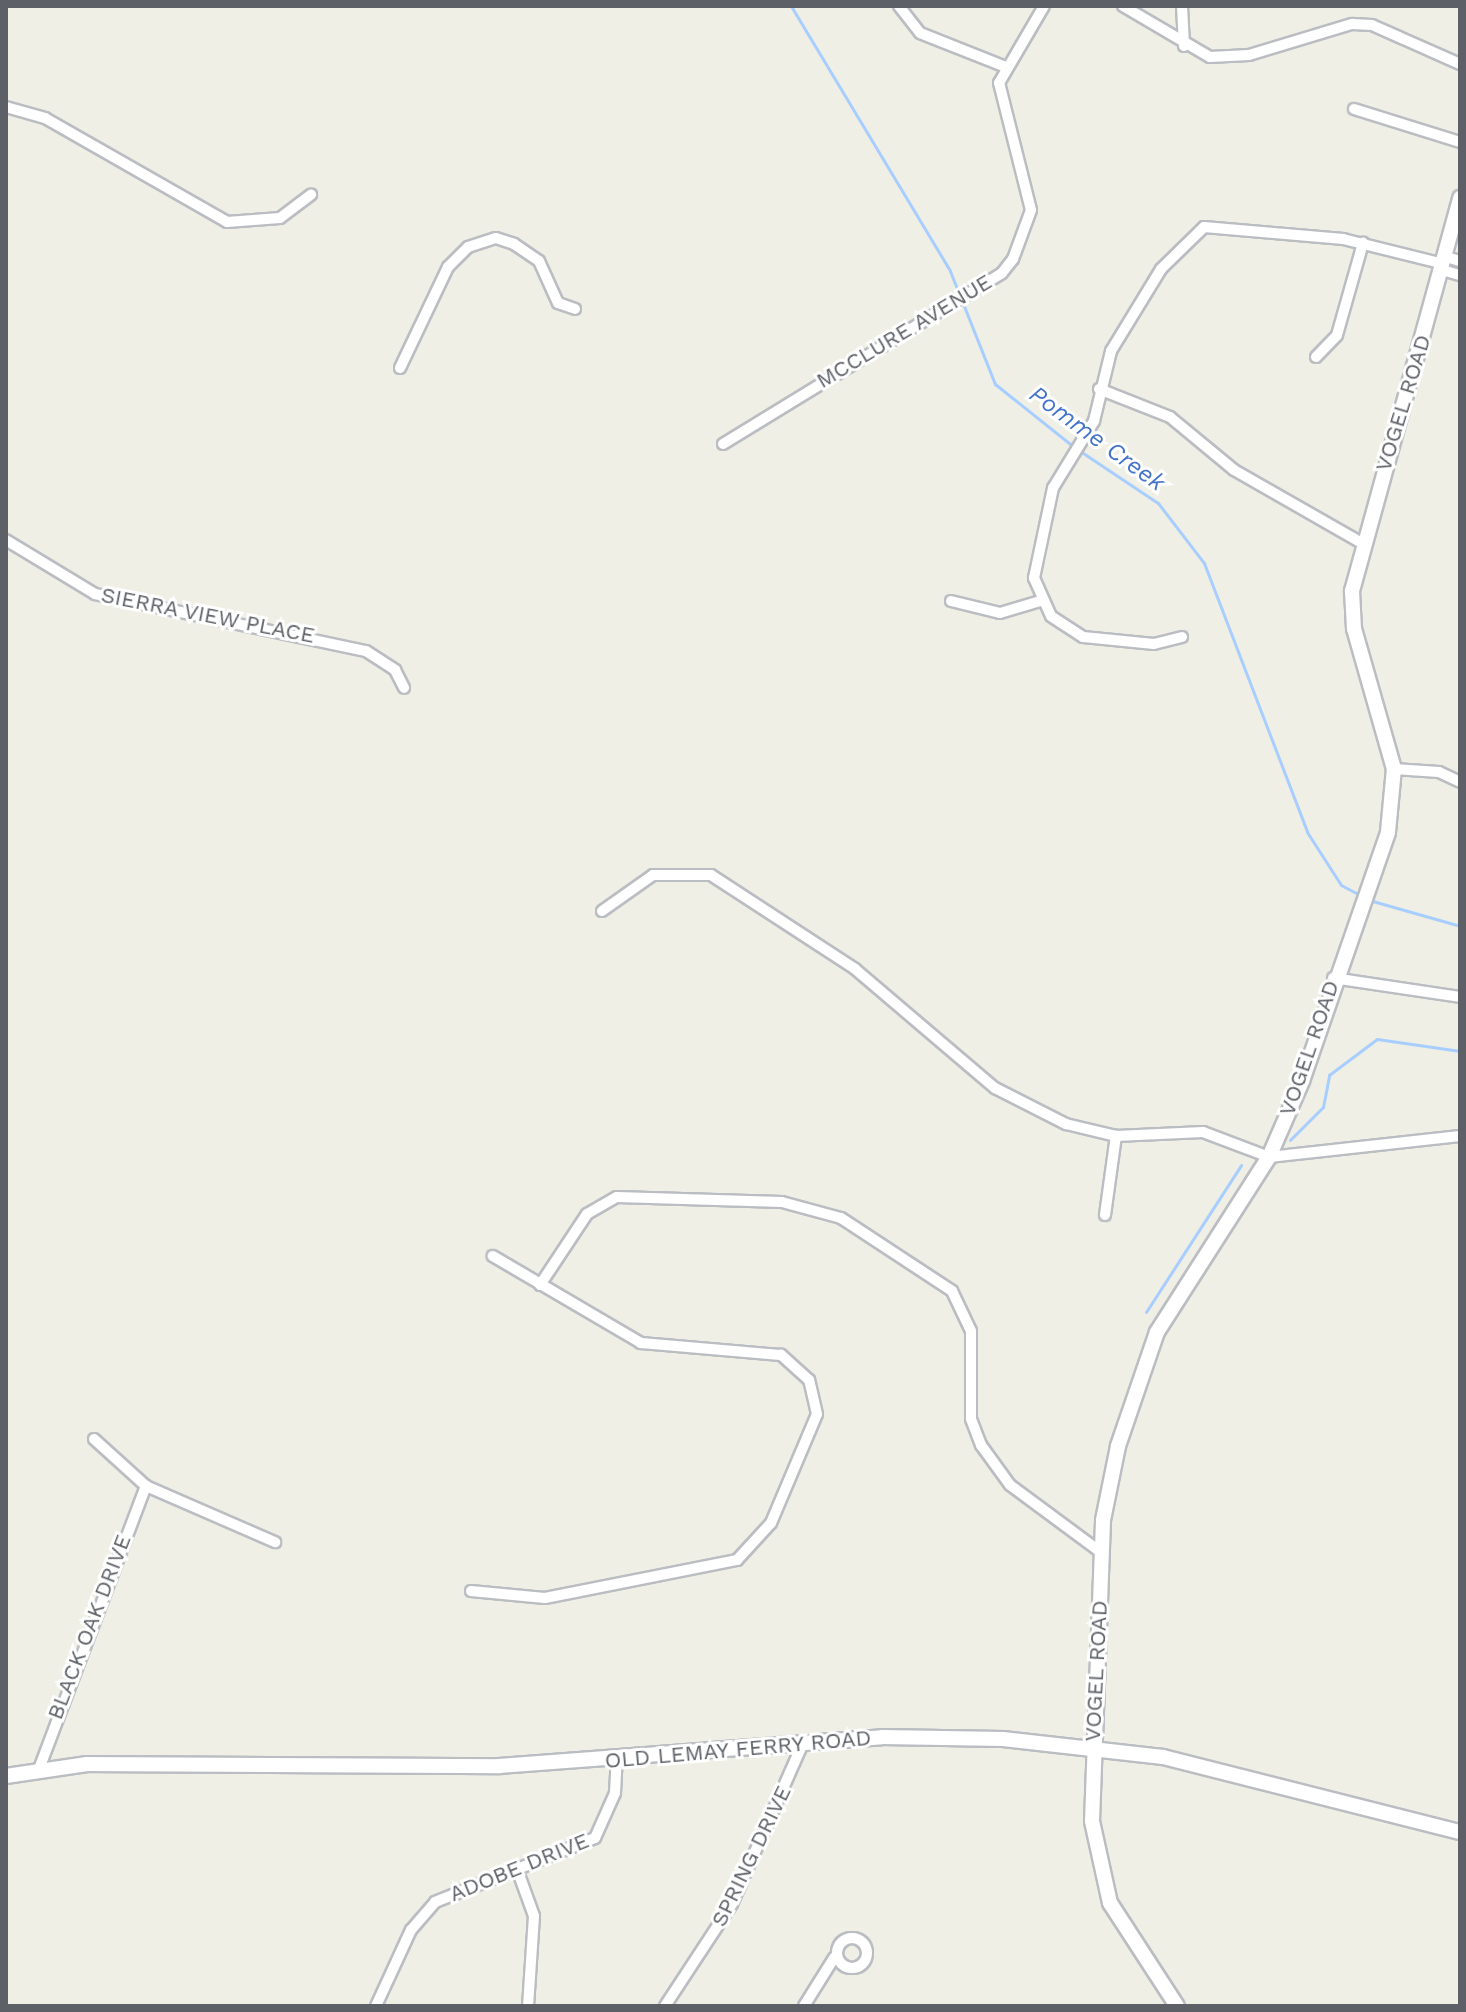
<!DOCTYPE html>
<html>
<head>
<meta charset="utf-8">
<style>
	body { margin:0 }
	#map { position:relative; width:1466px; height:2012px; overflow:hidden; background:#f0efe6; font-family:"Work Sans",sans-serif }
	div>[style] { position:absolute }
	.stream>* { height:3px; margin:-1.5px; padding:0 1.5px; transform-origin:1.5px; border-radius:1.5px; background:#a7ceff }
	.roads { filter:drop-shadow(2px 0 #babdc2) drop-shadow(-2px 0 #babdc2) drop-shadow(0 2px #babdc2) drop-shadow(0 -2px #babdc2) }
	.street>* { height:10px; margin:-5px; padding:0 5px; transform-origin:5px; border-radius:5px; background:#fff }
	.street>.ring { margin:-5px; padding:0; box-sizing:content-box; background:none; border:10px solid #fff; border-radius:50% }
	.secondary>* { height:14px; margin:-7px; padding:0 7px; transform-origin:7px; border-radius:7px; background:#fff }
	span { translate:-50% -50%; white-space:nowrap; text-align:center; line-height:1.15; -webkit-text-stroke:6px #fff; paint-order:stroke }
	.street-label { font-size:22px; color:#5d6167 }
	.water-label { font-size:24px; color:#4374c9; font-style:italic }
	.frame { position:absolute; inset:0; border:8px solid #5d6167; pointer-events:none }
</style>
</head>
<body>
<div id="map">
	<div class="stream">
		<i style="left:791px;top:6px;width:309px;rotate:59deg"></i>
		<i style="left:950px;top:271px;width:122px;rotate:68.3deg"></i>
		<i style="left:995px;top:384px;width:101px;rotate:38.6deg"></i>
		<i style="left:1080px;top:451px;width:94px;rotate:33.7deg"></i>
		<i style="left:1158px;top:503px;width:76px;rotate:52.5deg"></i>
		<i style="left:1204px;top:563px;width:288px;rotate:69deg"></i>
		<i style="left:1307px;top:832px;width:63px;rotate:57.3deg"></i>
		<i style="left:1341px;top:885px;width:24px;rotate:28deg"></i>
		<i style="left:1369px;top:900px;width:95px;rotate:15.9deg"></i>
		<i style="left:1290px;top:1140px;width:47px;rotate:-45deg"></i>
		<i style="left:1323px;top:1107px;width:33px;rotate:-79deg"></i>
		<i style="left:1329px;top:1075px;width:60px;rotate:-36.9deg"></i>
		<i style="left:1377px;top:1039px;width:84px;rotate:8.2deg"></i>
		<i style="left:1146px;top:1312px;width:175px;rotate:-57.1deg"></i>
	</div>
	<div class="roads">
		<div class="street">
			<i style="left:899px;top:6px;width:34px;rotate:52deg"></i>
			<i style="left:920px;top:33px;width:92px;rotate:21.6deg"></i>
			<i style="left:1123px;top:6px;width:101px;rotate:30.4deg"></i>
			<i style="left:1210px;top:57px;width:39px;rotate:-3deg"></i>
			<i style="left:1249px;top:55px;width:108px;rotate:-16.8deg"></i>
			<i style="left:1352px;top:24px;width:20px;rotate:3deg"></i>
			<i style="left:1372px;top:25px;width:96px;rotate:23.9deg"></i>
			<i style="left:1182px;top:6px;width:40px;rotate:87.1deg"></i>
			<i style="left:6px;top:107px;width:41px;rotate:15.8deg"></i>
			<i style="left:45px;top:118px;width:210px;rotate:29.7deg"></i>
			<i style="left:227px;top:222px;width:53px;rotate:-4.3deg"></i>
			<i style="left:280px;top:218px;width:39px;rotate:-37deg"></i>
			<i style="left:1354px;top:109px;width:111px;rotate:17.3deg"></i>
			<i style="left:1446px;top:257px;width:15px;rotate:16deg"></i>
			<i style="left:1442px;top:270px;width:19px;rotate:16deg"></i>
			<i style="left:1316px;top:357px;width:30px;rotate:-46deg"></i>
			<i style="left:1337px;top:335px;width:96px;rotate:-74.2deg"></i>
			<i style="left:400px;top:368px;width:112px;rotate:-64.6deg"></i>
			<i style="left:448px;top:267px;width:28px;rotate:-45deg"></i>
			<i style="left:468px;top:247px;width:29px;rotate:-18deg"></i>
			<i style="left:496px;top:238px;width:19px;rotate:18deg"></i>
			<i style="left:514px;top:244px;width:30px;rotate:34deg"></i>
			<i style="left:539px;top:261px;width:46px;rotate:65.7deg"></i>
			<i style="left:558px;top:303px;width:18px;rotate:19deg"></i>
			<i style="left:1099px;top:389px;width:76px;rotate:21.5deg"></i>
			<i style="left:1170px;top:417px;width:83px;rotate:39.6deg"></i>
			<i style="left:1234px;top:470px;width:147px;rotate:29.7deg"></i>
			<i style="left:723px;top:444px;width:327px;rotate:-31.5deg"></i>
			<i style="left:1002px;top:273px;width:18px;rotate:-52deg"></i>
			<i style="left:1013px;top:259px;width:52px;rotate:-69.8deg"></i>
			<i style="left:1031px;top:210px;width:131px;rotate:-104.1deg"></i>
			<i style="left:999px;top:83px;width:89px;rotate:-59.7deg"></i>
			<i style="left:6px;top:540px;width:104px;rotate:31.2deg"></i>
			<i style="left:95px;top:594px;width:277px;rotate:11.9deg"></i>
			<i style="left:366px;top:651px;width:35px;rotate:33deg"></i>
			<i style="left:395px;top:670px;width:20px;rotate:63deg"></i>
			<i style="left:951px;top:601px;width:50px;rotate:13.8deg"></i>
			<i style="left:1000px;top:613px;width:42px;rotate:-16.7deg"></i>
			<i style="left:1182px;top:637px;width:29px;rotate:166deg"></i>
			<i style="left:1154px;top:644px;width:71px;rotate:-174.4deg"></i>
			<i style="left:1083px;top:637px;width:38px;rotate:-147deg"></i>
			<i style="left:1051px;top:616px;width:42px;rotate:-114.1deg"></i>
			<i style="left:1034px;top:578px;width:92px;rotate:-78.1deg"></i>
			<i style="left:1053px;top:488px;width:79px;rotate:-58.5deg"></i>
			<i style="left:1094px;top:421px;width:72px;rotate:-76.3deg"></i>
			<i style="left:1111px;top:351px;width:96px;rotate:-58.6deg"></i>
			<i style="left:1161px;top:269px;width:60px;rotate:-44.3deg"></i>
			<i style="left:1204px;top:227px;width:140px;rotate:4.9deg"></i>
			<i style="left:1343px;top:239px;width:104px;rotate:13.9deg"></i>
			<i style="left:1394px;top:769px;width:45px;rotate:3.8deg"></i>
			<i style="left:1439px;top:772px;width:23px;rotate:25deg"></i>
			<i style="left:602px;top:911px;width:62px;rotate:-35.2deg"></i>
			<i style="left:653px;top:875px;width:58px"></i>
			<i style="left:711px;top:875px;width:172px;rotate:33.1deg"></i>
			<i style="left:855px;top:969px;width:184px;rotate:40.4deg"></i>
			<i style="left:995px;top:1088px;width:80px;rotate:26.9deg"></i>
			<i style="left:1066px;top:1124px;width:51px;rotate:13.5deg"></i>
			<i style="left:1116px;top:1136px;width:87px;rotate:-2.6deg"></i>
			<i style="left:1203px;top:1132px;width:71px;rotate:20.7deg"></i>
			<i style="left:1269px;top:1157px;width:192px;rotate:-6.3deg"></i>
			<i style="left:1333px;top:978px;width:128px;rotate:8.5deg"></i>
			<i style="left:1105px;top:1215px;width:80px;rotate:-82.1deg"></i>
			<i style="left:540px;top:1285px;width:85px;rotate:-56.5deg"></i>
			<i style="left:587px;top:1214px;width:34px;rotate:-30deg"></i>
			<i style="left:617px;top:1197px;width:165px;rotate:1.7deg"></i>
			<i style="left:782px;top:1202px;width:61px;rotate:15.2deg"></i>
			<i style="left:841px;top:1218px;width:133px;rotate:33.3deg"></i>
			<i style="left:952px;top:1291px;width:44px;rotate:64.6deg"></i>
			<i style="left:971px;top:1331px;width:88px;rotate:90deg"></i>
			<i style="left:971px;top:1419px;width:28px;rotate:69deg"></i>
			<i style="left:981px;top:1445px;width:49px;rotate:54.1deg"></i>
			<i style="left:1010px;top:1485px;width:114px;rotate:36.5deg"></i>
			<i style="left:94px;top:1439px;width:70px;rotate:42.1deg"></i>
			<i style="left:146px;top:1486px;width:141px;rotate:23.5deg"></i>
			<i style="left:471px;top:1591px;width:74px;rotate:5.4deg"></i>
			<i style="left:545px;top:1598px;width:196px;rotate:-11.2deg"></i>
			<i style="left:737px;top:1560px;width:50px;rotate:-47.4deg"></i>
			<i style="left:771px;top:1523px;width:118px;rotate:-67.1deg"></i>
			<i style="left:817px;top:1414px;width:35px;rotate:-103deg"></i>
			<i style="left:809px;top:1380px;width:38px;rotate:-138deg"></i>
			<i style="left:781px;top:1355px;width:141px;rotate:-175.1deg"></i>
			<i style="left:641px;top:1343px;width:172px;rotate:-149.6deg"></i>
			<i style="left:39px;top:1769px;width:303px;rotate:-69.3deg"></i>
			<i style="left:517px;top:1869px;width:50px;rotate:70.1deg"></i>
			<i style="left:534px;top:1916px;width:90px;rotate:93.8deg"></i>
			<i class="ring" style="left:837px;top:1938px;width:20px;height:20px"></i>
			<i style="left:376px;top:2006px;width:84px;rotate:-65.3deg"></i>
			<i style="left:411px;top:1930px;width:37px;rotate:-49deg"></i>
			<i style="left:435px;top:1902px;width:172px;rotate:-21.8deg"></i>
			<i style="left:595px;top:1838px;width:49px;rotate:-66deg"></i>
			<i style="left:615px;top:1793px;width:33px;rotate:-87deg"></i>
			<i style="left:665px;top:2006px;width:122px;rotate:-56.7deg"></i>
			<i style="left:732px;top:1904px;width:176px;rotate:-66.2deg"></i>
			<i style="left:804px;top:2006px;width:57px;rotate:-58deg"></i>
		</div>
		<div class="secondary">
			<i style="left:6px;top:1776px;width:82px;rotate:-8.4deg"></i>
			<i style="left:87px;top:1764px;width:412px;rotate:0.3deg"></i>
			<i style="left:499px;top:1766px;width:384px;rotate:-4.3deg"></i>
			<i style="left:882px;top:1737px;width:121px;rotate:0.9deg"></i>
			<i style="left:1003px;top:1739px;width:161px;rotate:6.4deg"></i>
			<i style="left:1163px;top:1757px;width:306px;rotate:14.2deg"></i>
			<i style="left:1177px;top:2006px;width:123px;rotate:-123deg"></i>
			<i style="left:1110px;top:1903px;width:84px;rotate:-102.4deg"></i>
			<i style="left:1092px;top:1821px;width:301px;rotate:-87.9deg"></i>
			<i style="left:1103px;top:1520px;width:76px;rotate:-78.5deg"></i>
			<i style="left:1118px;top:1446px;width:120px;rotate:-71.1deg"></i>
			<i style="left:1157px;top:1332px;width:208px;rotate:-57.4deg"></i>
			<i style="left:1269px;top:1157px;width:83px;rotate:-66.5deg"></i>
			<i style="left:1302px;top:1081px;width:263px;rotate:-70.9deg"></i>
			<i style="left:1388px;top:832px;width:63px;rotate:-84.6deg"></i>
			<i style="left:1394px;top:769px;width:146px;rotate:-105.9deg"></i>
			<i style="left:1354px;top:629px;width:38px;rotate:-93deg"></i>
			<i style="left:1352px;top:591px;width:408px;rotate:-74.6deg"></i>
		</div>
	</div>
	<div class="street-label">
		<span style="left:904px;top:331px;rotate:-31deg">MCCLURE AVENUE</span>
		<span style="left:1403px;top:403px;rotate:-73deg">VOGEL ROAD</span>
		<span style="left:208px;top:615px;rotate:11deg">SIERRA VIEW PLACE</span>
		<span style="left:1309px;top:1048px;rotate:-71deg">VOGEL ROAD</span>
		<span style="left:89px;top:1627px;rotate:-69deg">BLACK OAK DRIVE</span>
		<span style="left:1096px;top:1671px;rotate:-87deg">VOGEL ROAD</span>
		<span style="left:738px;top:1749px;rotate:-5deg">OLD LEMAY FERRY ROAD</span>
		<span style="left:751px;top:1856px;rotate:-64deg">SPRING DRIVE</span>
		<span style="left:519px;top:1867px;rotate:-22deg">ADOBE DRIVE</span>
	</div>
	<div class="water-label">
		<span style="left:1097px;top:439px;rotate:36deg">Pomme Creek</span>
	</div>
	<div class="frame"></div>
</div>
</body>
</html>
